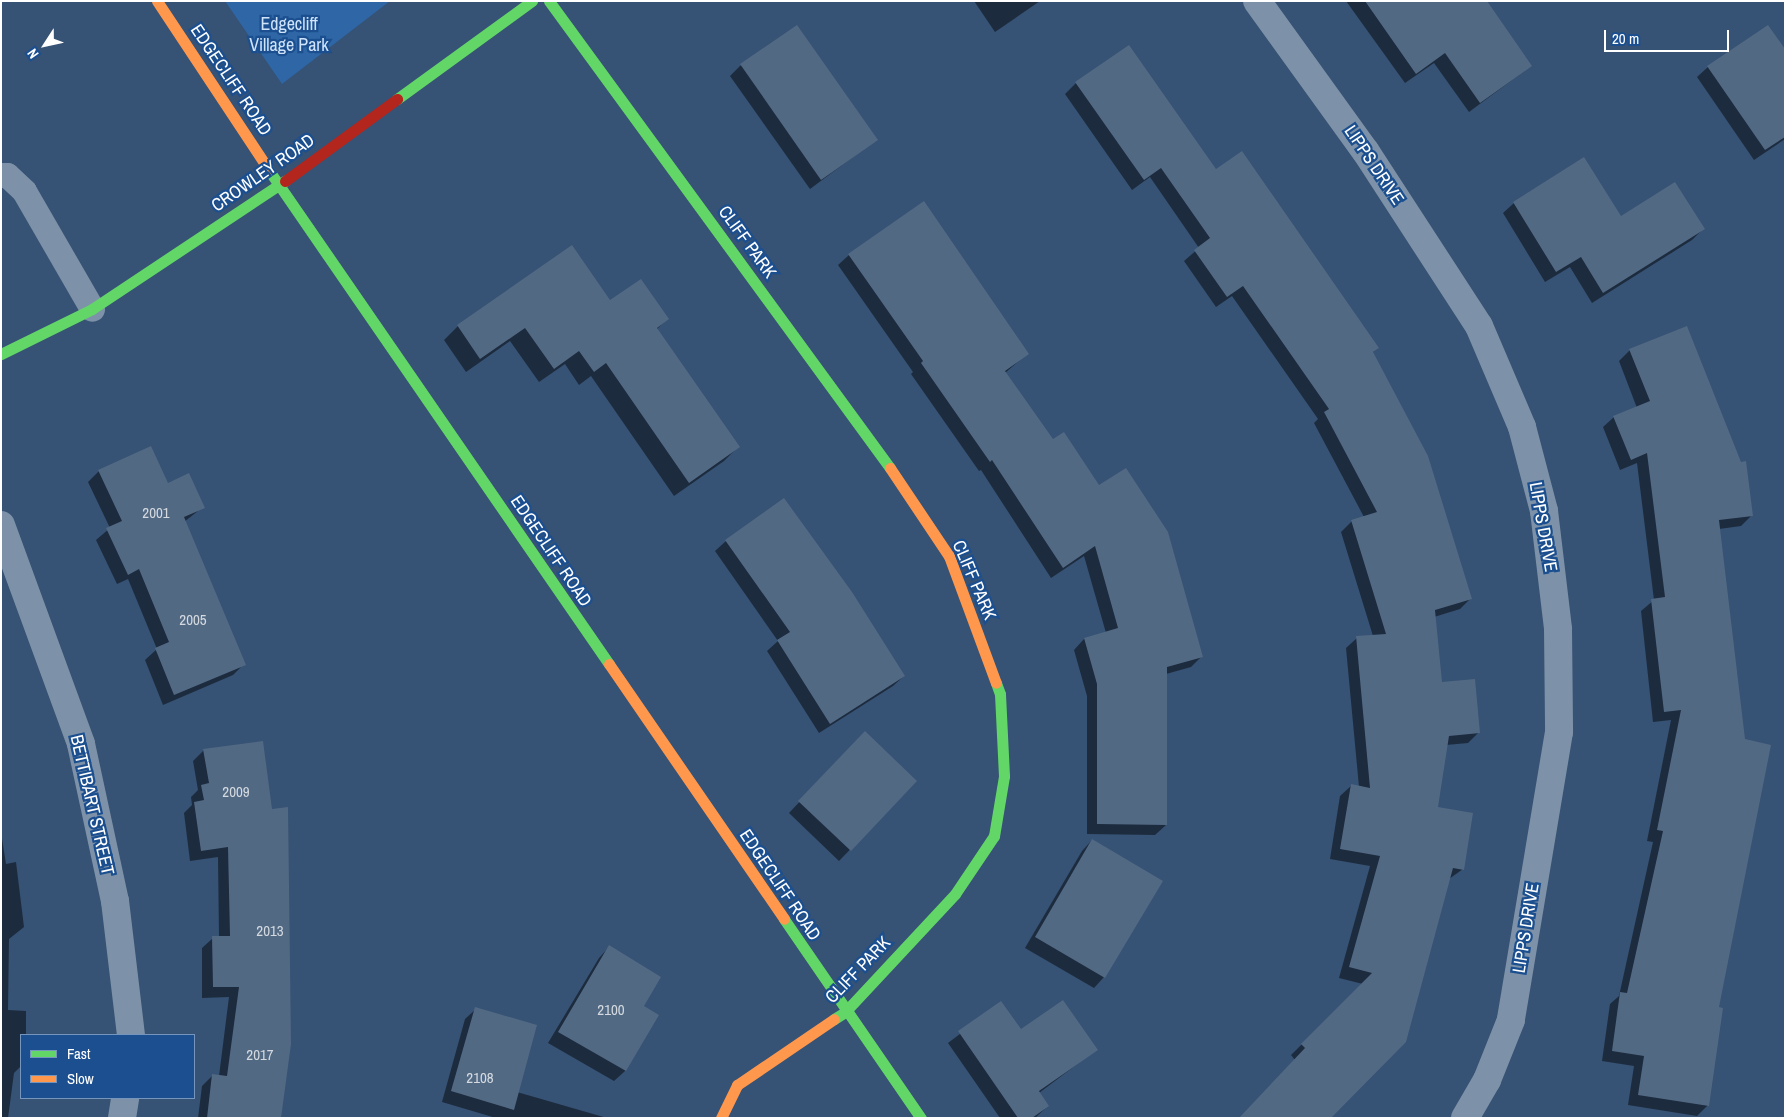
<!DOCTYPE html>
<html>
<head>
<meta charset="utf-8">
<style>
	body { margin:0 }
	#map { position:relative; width:1786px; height:1119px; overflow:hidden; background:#365274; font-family:"Archivo Narrow",sans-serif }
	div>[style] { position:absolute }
	.green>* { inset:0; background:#2f66a5 }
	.shadow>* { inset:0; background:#0007 }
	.building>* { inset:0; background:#526984 }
	.lane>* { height:25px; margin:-12.5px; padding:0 12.5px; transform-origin:12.5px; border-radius:12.5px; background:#7d92a8 }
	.street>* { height:28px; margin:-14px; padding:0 14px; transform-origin:14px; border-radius:14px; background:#7d92a8 }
	.fast>* { height:11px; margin:-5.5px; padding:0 5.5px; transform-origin:5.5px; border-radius:5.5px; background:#63d668 }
	.slow>* { height:11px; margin:-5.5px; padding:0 5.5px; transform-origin:5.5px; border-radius:5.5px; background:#ff974d }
	.jam>* { height:11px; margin:-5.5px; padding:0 5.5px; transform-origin:5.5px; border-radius:5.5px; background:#b3261e }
	span { translate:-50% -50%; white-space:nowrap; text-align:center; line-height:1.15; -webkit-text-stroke:4.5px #1b4f8f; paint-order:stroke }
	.number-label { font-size:15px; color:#d4dae0 }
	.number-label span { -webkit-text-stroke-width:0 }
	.park-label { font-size:18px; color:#cfe3fa }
	.street-label { font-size:18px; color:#fff }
	.frame { position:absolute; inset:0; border:2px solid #fff; pointer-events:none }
	.legend { position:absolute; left:20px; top:1034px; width:175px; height:65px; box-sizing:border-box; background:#1b4f8f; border:1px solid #7695bc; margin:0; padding:6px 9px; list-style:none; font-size:15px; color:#fff }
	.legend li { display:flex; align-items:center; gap:10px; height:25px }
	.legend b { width:25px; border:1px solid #7695bc }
	.north { position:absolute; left:20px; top:20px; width:50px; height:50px; -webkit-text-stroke:4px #1b4f8f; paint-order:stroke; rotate:235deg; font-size:14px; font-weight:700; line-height:20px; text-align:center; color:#fff }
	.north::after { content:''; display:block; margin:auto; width:18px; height:22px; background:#fff; clip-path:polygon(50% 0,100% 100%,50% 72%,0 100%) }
	.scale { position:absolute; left:1604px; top:30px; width:125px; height:22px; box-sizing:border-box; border:2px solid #fff; border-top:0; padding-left:6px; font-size:15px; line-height:18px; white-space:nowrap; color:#fff; -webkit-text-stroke:4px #1b4f8f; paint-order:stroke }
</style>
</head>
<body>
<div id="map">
	<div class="green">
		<i style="clip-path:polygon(225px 1px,390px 1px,282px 84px)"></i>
	</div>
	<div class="shadow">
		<i style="clip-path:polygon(974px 1px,1040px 1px,995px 32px)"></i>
		<i style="clip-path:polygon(1346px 1px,1485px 1px,1531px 66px,1469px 112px,1434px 63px,1405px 83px)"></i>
		<i style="clip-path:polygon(1785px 52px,1785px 139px,1754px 160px,1697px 77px,1708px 67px)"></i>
		<i style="clip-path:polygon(741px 65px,876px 140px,810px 189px,730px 76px)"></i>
		<i style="clip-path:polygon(1076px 83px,1216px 171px,1378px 348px,1372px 353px,1471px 598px,1460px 609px,1434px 617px,1441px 683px,1479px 732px,1468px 743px,1446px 745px,1436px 808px,1463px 869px,1449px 879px,1405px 1042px,1295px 1060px,1291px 1055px,1363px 984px,1339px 978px,1370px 866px,1330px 859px,1340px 796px,1351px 786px,1359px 787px,1346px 648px,1357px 638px,1373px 636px,1341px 532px,1352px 521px,1364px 517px,1314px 423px,1318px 419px,1232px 296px,1216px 307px,1184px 261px,1199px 248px,1150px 177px,1132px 190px,1065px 94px)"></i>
		<i style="clip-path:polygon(1514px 203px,1620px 217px,1703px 229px,1692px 240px,1592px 303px,1570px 267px,1545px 282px,1503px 213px)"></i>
		<i style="clip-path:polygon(571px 247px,610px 302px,667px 319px,656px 330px,738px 447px,724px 461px,674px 496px,591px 376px,579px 385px,565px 364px,539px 382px,510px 341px,466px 372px,444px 340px,458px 326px)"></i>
		<i style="clip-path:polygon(849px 255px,1027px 354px,1005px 373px,1202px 656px,1191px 667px,1166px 674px,1166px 825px,1155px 835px,1087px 834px,1087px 696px,1074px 650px,1084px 639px,1106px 633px,1084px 556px,1051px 578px,981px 470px,979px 471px,911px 374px,913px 372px,838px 265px)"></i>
		<i style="clip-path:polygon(1630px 350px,1752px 515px,1741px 526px,1719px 529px,1717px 1008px,1708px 1105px,1697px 1116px,1628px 1105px,1634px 1066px,1602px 1061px,1610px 1004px,1619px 996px,1653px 842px,1647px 841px,1671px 720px,1653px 722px,1641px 611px,1654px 600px,1637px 463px,1620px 470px,1603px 427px,1614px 417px,1637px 408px,1619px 361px)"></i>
		<i style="clip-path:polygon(99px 471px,167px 484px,203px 507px,184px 522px,244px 664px,233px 675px,163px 705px,145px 660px,157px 649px,128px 579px,117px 584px,96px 540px,110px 528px,88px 482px)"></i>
		<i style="clip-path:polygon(726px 541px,904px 676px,893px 686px,819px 733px,767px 651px,778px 641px,715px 551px)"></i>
		<i style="clip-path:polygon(262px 742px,280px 1118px,198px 1118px,202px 1086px,212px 1076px,219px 1076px,229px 997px,202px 998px,202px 948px,213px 938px,219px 937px,218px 857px,190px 861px,184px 813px,192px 805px,191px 797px,198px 790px,193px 761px,204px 750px)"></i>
		<i style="clip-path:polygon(854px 744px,916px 781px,839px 861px,789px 813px)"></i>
		<i style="clip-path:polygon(1px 832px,6px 864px,16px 862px,24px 927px,9px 939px,8px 1010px,26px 1011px,26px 1035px,21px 1035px,21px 1066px,14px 1073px,8px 1118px,1px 1118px)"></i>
		<i style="clip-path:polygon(1092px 840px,1104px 977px,1094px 988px,1025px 948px,1082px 851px)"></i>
		<i style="clip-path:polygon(609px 947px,642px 1006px,658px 1015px,625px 1071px,614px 1081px,548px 1043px,599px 958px)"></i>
		<i style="clip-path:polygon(1001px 1003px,1021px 1031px,1096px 1050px,1039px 1093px,1048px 1106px,1035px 1118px,1000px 1118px,948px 1043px)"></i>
		<i style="clip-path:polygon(476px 1009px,517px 1092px,607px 1118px,496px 1118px,442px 1102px,465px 1019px)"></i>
	</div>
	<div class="building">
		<i style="clip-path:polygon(1365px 1px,1487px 1px,1532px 66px,1480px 103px,1445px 53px,1416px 74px)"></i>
		<i style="clip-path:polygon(797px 25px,878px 140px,821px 180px,740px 64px)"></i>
		<i style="clip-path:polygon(1768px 25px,1785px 49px,1785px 137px,1765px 150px,1707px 66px)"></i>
		<i style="clip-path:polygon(1129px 45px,1216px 169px,1242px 151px,1379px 348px,1373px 352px,1428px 456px,1472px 599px,1435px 610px,1442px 682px,1475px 679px,1480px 733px,1449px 736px,1438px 807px,1473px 813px,1464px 870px,1453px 868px,1406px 1042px,1331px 1118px,1239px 1118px,1305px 1048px,1301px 1044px,1372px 973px,1349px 967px,1380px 856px,1340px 849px,1351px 784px,1370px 788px,1356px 636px,1386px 634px,1351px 520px,1377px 512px,1324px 412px,1329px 409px,1243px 286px,1227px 297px,1194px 250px,1210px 238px,1161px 168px,1144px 180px,1075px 82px)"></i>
		<i style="clip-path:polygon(1584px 157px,1621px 216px,1675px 182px,1705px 229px,1603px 293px,1581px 257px,1556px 272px,1513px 202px)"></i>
		<i style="clip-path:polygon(924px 201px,1029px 354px,1005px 371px,1053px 439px,1064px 432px,1099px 485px,1126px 468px,1168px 532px,1203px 657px,1167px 667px,1167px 825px,1097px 824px,1097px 684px,1084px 638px,1118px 628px,1095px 546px,1063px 568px,992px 460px,990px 462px,921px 363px,923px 361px,848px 254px)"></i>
		<i style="clip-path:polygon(572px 245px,610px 300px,641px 279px,669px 319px,657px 328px,740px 447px,689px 483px,606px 363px,594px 372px,579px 351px,554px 369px,525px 328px,480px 359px,457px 325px)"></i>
		<i style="clip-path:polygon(1687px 326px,1741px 462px,1746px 461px,1753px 516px,1719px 520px,1745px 739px,1771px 745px,1719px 1007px,1723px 1008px,1709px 1106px,1638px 1095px,1644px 1056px,1612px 1051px,1620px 992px,1627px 993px,1663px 831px,1657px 830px,1681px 710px,1664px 712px,1651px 599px,1665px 597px,1647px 453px,1631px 460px,1613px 416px,1650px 401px,1629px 349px)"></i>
		<i style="clip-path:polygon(151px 446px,168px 483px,189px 473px,205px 508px,184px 517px,246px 665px,174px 695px,155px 648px,169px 642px,139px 569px,128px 575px,106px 528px,122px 521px,98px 470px)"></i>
		<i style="clip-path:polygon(784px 498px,852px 592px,905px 676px,830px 724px,777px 640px,790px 632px,725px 540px)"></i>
		<i style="clip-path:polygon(865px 731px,917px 781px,851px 851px,798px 801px)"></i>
		<i style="clip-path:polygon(263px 741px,272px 809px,288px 807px,291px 1044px,281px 1118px,207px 1118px,212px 1074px,227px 1076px,239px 987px,213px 987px,212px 936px,230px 936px,228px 847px,201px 851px,194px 802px,204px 800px,201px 785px,209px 783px,203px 749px)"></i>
		<i style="clip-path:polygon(1092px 839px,1163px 881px,1105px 978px,1035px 937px)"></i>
		<i style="clip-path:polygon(609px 945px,661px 977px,644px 1006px,659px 1015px,626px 1071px,558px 1032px)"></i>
		<i style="clip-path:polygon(1063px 1000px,1098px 1050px,1039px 1091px,1049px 1106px,1032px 1118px,1018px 1118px,958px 1031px,1001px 1001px,1021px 1029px)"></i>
		<i style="clip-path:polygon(475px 1007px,537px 1025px,514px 1110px,451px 1091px)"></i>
	</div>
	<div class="lane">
		<i style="left:1px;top:175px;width:6px"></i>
		<i style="left:7px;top:175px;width:23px;rotate:43deg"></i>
		<i style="left:24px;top:191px;width:136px;rotate:60deg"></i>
	</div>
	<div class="street">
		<i style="left:1257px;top:1px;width:186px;rotate:54.2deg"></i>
		<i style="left:1366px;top:152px;width:207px;rotate:57deg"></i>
		<i style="left:1479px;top:326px;width:110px;rotate:66.9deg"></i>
		<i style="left:1522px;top:427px;width:87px;rotate:75.3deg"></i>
		<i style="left:1544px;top:511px;width:119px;rotate:83.2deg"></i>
		<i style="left:1558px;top:629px;width:103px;rotate:89.4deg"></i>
		<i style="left:1559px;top:732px;width:292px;rotate:99.5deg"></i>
		<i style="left:1511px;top:1020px;width:65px;rotate:111.8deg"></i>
		<i style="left:1487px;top:1080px;width:44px;rotate:120.1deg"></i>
		<i style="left:1px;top:525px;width:233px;rotate:69.9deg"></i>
		<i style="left:81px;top:744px;width:161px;rotate:77.8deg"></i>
		<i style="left:115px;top:901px;width:135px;rotate:83.2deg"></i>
		<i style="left:122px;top:1118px;width:20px;rotate:-81deg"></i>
	</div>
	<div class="fast">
		<i style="left:549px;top:1px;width:578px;rotate:53.86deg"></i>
		<i style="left:397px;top:99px;width:167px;rotate:-36deg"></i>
		<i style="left:268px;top:169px;width:601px;rotate:55.44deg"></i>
		<i style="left:1px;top:354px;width:102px;rotate:-26.3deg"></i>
		<i style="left:92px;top:309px;width:232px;rotate:-33.6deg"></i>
		<i style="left:784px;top:919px;width:242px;rotate:55.5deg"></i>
		<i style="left:834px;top:1019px;width:13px;rotate:-32deg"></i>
		<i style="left:845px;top:1012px;width:161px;rotate:-47deg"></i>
		<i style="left:955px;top:894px;width:70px;rotate:-56.1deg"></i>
		<i style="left:994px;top:836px;width:61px;rotate:-80.5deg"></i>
		<i style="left:1004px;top:776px;width:82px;rotate:-92.8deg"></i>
		<i style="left:1000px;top:694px;width:12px;rotate:-110deg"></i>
	</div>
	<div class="slow">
		<i style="left:157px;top:1px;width:201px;rotate:56.5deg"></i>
		<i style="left:890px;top:468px;width:106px;rotate:56.2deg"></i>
		<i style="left:949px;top:556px;width:135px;rotate:69.7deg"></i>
		<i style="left:609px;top:664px;width:309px;rotate:55.5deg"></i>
		<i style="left:721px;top:1118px;width:37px;rotate:-64deg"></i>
		<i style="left:737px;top:1085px;width:117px;rotate:-34.2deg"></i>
	</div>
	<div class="jam">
		<i style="left:285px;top:181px;width:139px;rotate:-36.2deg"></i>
	</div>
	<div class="number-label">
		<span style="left:156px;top:513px">2001</span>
		<span style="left:193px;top:620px">2005</span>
		<span style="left:236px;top:792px">2009</span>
		<span style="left:270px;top:931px">2013</span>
		<span style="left:611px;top:1010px">2100</span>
		<span style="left:260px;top:1055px">2017</span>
		<span style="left:480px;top:1078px">2108</span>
	</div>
	<div class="park-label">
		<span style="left:289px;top:35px">Edgecliff<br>Village Park</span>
	</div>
	<div class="street-label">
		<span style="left:231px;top:80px;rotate:56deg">EDGECLIFF ROAD</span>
		<span style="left:1374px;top:165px;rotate:56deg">LIPPS DRIVE</span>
		<span style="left:263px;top:173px;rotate:-35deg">CROWLEY ROAD</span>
		<span style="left:747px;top:242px;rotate:54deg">CLIFF PARK</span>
		<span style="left:1543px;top:527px;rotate:80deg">LIPPS DRIVE</span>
		<span style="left:551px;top:551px;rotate:56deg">EDGECLIFF ROAD</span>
		<span style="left:974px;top:580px;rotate:67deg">CLIFF PARK</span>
		<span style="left:92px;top:805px;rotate:77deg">BETTIBART STREET</span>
		<span style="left:780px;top:885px;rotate:56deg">EDGECLIFF ROAD</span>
		<span style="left:1526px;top:928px;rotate:-81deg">LIPPS DRIVE</span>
		<span style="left:858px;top:970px;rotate:-46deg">CLIFF PARK</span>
	</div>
	<div class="frame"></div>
	<ul class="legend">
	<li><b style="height:6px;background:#63d668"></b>Fast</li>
	<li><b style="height:6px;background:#ff974d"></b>Slow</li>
	</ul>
	<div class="north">N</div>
	<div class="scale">20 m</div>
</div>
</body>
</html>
